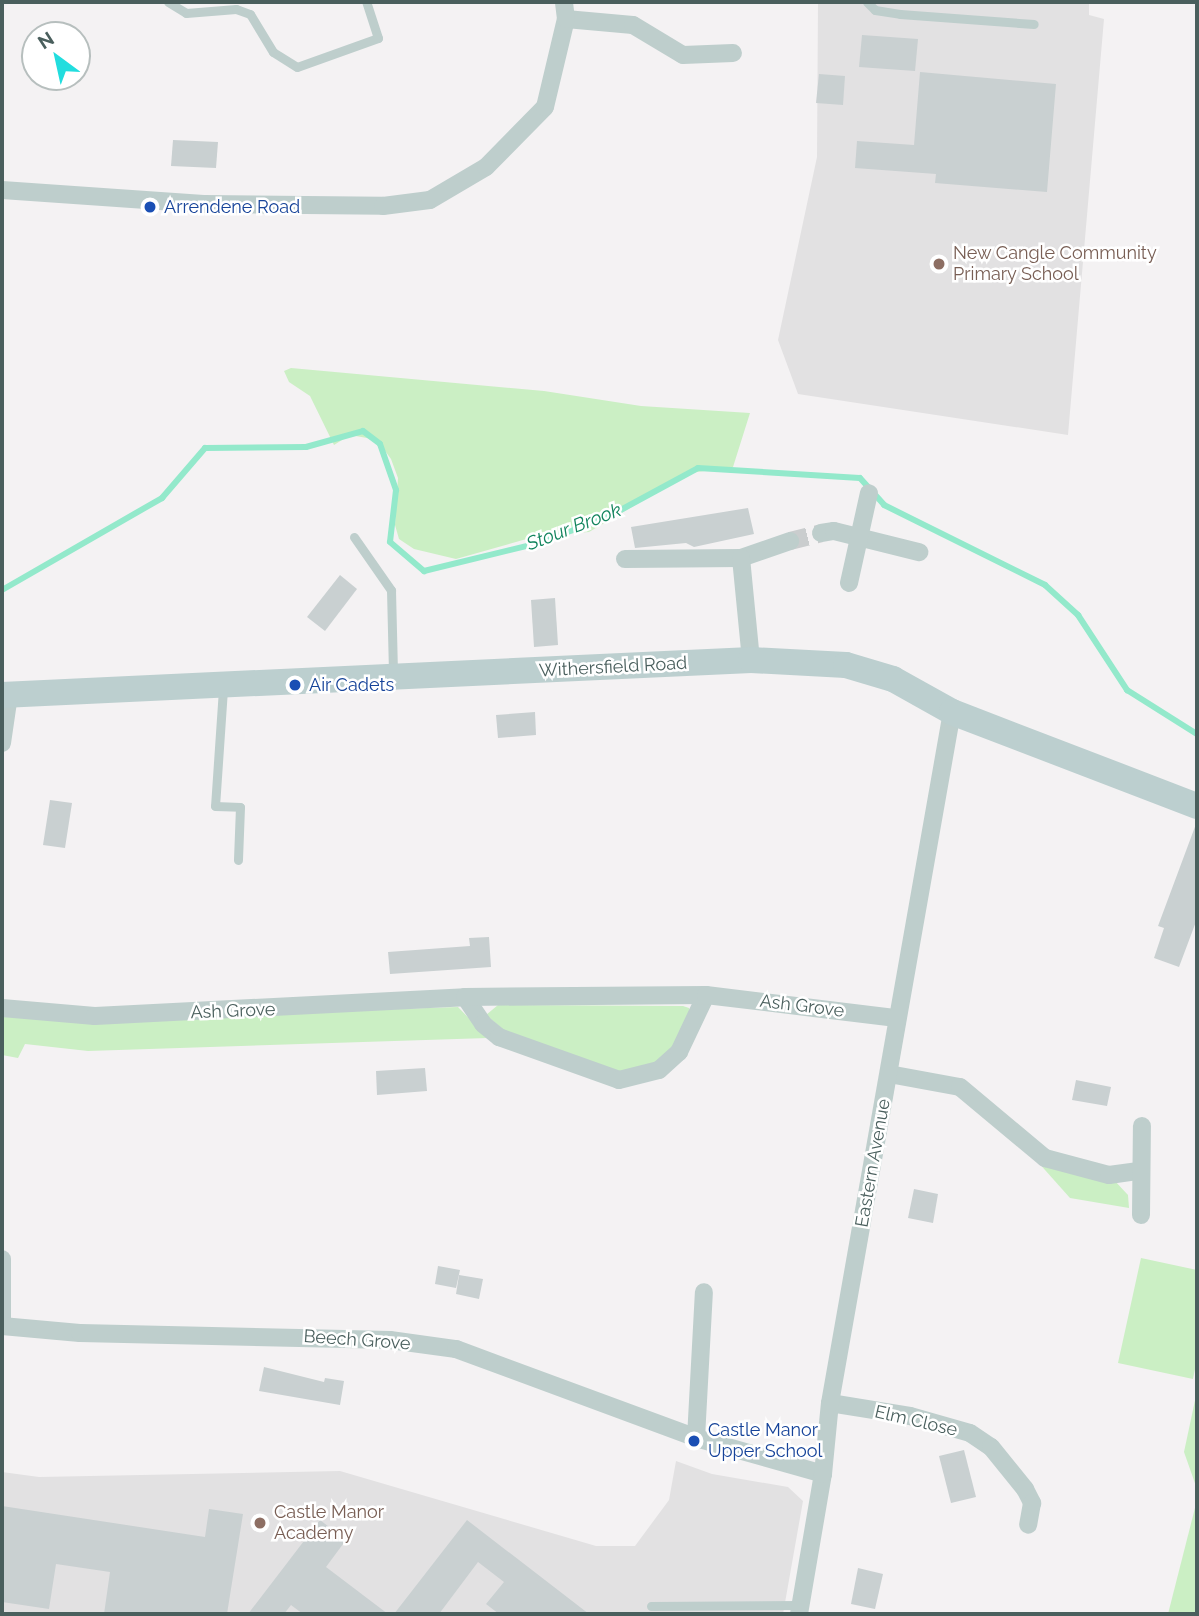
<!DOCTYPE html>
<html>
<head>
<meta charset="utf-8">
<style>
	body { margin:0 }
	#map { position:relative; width:1199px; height:1616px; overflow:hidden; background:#f4f2f3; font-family:Raleway,sans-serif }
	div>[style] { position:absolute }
	.education>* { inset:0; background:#e2e1e2 }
	.green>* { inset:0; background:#cbefc4 }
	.stream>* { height:6px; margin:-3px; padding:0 3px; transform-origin:3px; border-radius:3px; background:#93e9cb }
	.building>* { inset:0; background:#c9d0d1 }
	.street-tunnel>* { height:18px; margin-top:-9px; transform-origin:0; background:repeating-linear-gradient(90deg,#cacdce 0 18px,transparent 0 27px) }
	.lane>* { height:9px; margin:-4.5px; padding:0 4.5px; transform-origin:4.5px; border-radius:4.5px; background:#bececc }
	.street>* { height:18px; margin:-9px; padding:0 9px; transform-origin:9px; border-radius:9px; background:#bececc }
	.secondary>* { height:26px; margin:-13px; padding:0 13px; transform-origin:13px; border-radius:13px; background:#bccfcf }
	.dots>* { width:19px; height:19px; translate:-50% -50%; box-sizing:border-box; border:4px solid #fff; border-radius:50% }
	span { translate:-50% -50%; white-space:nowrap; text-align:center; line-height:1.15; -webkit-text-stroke:5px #fff; paint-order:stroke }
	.transit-label { font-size:18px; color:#164399 }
	.left { translate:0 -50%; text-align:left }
	.education-label { font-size:18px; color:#785e54 }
	.street-label { font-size:18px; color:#4a5f5d }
	.water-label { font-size:19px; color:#12845d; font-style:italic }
	.frame { position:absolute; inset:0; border:4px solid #4a5f5d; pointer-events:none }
	.north { position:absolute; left:21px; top:21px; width:70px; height:70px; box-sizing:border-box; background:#fff; border:2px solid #b7bfbe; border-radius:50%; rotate:327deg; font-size:19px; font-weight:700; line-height:28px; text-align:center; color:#4a5f5d }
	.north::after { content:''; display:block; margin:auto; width:24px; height:32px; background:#22ddde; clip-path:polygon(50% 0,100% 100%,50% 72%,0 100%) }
</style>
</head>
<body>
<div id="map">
	<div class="education">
		<i style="clip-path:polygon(818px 2px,1089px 2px,1089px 15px,1104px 19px,1068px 435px,798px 394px,778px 340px,817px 157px)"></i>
		<i style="clip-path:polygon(676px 1461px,712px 1474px,788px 1487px,803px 1501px,783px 1614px,2px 1614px,2px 1472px,39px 1477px,340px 1471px,596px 1546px,635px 1546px,669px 1500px)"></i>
	</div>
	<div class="green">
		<i style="clip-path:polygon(291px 368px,544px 391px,641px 406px,750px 413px,733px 467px,690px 473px,589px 532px,537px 536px,456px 559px,414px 549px,399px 539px,395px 525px,398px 478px,391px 459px,380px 444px,367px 438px,350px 435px,334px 445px,310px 396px,289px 382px,284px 371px)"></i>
		<i style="clip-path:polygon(498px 1005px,683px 1006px,689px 1008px,693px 1022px,660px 1062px,619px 1074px,505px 1031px,486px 1015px)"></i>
		<i style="clip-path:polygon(458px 1007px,488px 1038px,88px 1051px,25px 1044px,18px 1058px,2px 1055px,2px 1011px,95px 1019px)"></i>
		<i style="clip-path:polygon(1037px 1161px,1114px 1180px,1128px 1195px,1129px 1208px,1070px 1198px)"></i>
		<i style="clip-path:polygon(1141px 1258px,1197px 1270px,1197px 1359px,1193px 1379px,1118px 1363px)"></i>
		<i style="clip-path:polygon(1197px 1391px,1197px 1489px,1184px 1452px)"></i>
		<i style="clip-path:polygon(1197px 1500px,1197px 1614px,1168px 1614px)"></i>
	</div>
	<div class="stream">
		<i style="left:2px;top:590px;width:185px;rotate:-29.9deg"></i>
		<i style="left:162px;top:498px;width:66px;rotate:-49.3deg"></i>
		<i style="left:205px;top:448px;width:101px;rotate:-0.6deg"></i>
		<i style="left:306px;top:447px;width:59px;rotate:-15.7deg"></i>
		<i style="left:363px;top:431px;width:21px;rotate:37deg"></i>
		<i style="left:380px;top:444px;width:49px;rotate:70.8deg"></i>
		<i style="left:396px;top:490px;width:52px;rotate:96.6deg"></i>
		<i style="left:390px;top:542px;width:45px;rotate:40.5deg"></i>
		<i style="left:424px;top:571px;width:122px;rotate:-13.7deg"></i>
		<i style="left:543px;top:542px;width:80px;rotate:-22.1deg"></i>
		<i style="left:617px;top:512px;width:92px;rotate:-28.5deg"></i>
		<i style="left:698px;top:468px;width:162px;rotate:3.5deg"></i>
		<i style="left:860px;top:478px;width:36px;rotate:48deg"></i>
		<i style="left:884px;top:505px;width:180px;rotate:26.4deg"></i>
		<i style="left:1045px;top:585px;width:45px;rotate:42.3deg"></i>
		<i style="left:1078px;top:615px;width:90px;rotate:56.8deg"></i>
		<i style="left:1127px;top:690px;width:83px;rotate:32.2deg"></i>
	</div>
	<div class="building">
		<i style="clip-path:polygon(862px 35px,918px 39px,915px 71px,859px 67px)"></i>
		<i style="clip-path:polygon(920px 72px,1056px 84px,1047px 192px,935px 183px,936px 174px,855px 168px,857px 141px,914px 145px)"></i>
		<i style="clip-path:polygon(819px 74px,845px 76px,843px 105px,816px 103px)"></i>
		<i style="clip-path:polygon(173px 140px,218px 142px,216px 168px,171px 166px)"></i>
		<i style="clip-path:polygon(748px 508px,754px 534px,694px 547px,686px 543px,635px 548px,631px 527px)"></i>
		<i style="clip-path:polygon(340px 575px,357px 589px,325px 631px,307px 617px)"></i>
		<i style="clip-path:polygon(555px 598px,558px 645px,534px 647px,531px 600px)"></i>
		<i style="clip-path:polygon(535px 712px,536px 735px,498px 738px,496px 715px)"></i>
		<i style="clip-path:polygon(50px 800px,72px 803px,65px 848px,43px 845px)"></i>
		<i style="clip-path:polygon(1196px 824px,1197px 919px,1179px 967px,1154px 958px,1164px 928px,1158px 926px)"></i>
		<i style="clip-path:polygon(489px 937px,491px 967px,390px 974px,388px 952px,470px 946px,469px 938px)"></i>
		<i style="clip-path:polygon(425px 1068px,427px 1091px,377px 1095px,376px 1071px)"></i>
		<i style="clip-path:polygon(1076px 1080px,1111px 1087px,1107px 1106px,1072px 1100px)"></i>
		<i style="clip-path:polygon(914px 1189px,938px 1194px,933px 1223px,908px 1218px)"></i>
		<i style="clip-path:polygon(438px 1266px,460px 1270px,456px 1288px,435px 1284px)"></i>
		<i style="clip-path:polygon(459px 1275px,483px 1279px,479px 1299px,456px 1294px)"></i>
		<i style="clip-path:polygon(264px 1367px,324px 1382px,325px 1378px,344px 1381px,340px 1405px,259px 1391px)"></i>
		<i style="clip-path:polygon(964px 1450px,976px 1497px,951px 1503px,939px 1456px)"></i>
		<i style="clip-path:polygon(2px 1506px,205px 1537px,209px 1509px,243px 1514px,227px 1614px,104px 1614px,110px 1572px,56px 1564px,49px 1609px,2px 1602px)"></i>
		<i style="clip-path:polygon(320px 1520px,346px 1540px,326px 1567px,388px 1614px,303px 1614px,291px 1605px,284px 1614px,248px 1614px)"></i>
		<i style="clip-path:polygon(467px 1520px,589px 1614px,499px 1614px,486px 1604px,504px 1582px,478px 1562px,439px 1614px,394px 1614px)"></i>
		<i style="clip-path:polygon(858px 1568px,883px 1574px,875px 1609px,851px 1604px)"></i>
	</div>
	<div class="street-tunnel">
		<i style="left:790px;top:541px;width:32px;rotate:-14deg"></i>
	</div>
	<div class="lane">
		<i style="left:168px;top:2px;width:21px;rotate:31deg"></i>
		<i style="left:186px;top:13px;width:50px;rotate:-4.6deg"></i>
		<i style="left:236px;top:9px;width:15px;rotate:20deg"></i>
		<i style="left:250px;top:14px;width:44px;rotate:58.8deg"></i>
		<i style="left:273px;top:52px;width:28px;rotate:32deg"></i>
		<i style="left:297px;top:67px;width:86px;rotate:-19.7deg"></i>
		<i style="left:378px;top:38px;width:38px;rotate:-108deg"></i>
		<i style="left:867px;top:2px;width:11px;rotate:45deg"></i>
		<i style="left:875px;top:10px;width:25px;rotate:9deg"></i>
		<i style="left:900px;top:14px;width:134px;rotate:4.3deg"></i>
		<i style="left:354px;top:537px;width:65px;rotate:55.1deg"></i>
		<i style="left:391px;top:590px;width:83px;rotate:88.6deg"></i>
		<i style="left:223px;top:689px;width:117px;rotate:93.9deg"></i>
		<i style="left:215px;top:806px;width:25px;rotate:2deg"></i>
		<i style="left:240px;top:807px;width:53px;rotate:92.2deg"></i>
		<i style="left:651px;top:1606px;width:149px;rotate:-0.4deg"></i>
	</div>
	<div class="street">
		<i style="left:566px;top:19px;width:67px;rotate:5.1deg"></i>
		<i style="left:633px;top:25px;width:58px;rotate:31deg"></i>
		<i style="left:683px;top:55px;width:50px;rotate:-2.3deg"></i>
		<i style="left:2px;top:190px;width:202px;rotate:4deg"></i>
		<i style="left:204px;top:204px;width:179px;rotate:0.6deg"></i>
		<i style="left:383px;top:206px;width:47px;rotate:-7.3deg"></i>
		<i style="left:430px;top:200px;width:65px;rotate:-30.5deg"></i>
		<i style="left:486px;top:167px;width:84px;rotate:-45.5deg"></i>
		<i style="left:545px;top:107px;width:90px;rotate:-76.6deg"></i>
		<i style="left:566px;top:19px;width:17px;rotate:-97deg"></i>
		<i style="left:821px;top:533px;width:13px;rotate:-9deg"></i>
		<i style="left:834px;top:531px;width:88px;rotate:13.9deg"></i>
		<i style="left:741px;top:558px;width:52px;rotate:-19.1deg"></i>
		<i style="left:625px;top:559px;width:116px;rotate:-0.5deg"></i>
		<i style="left:741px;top:558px;width:102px;rotate:84.4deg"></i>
		<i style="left:849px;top:583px;width:92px;rotate:-77.5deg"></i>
		<i style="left:2px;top:743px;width:49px;rotate:-81.7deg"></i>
		<i style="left:465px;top:997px;width:32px;rotate:56deg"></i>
		<i style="left:483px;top:1024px;width:21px;rotate:39deg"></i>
		<i style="left:499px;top:1037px;width:127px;rotate:19.7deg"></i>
		<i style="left:619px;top:1080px;width:41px;rotate:-14deg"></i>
		<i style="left:659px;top:1070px;width:27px;rotate:-42deg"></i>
		<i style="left:679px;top:1052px;width:63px;rotate:-64.7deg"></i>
		<i style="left:2px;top:1008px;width:93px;rotate:4.9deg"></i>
		<i style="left:95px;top:1016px;width:370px;rotate:-2.9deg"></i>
		<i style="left:465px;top:997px;width:241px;rotate:-0.5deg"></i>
		<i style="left:706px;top:995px;width:192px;rotate:6.9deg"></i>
		<i style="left:889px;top:1074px;width:72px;rotate:10.4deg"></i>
		<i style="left:960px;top:1087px;width:111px;rotate:39.9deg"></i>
		<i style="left:1045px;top:1158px;width:66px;rotate:14.9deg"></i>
		<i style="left:1109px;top:1175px;width:30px;rotate:-8deg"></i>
		<i style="left:1141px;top:1215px;width:89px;rotate:-89.4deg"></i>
		<i style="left:2px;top:1259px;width:60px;rotate:90deg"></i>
		<i style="left:2px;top:1326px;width:78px;rotate:5.1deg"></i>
		<i style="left:80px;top:1333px;width:310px;rotate:1.3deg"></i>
		<i style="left:390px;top:1340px;width:67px;rotate:7.8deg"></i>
		<i style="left:456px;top:1349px;width:256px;rotate:20.3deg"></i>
		<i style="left:696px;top:1438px;width:132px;rotate:15.8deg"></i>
		<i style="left:830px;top:1403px;width:81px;rotate:9.2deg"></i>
		<i style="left:910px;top:1416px;width:62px;rotate:15.8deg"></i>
		<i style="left:970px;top:1433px;width:25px;rotate:34deg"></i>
		<i style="left:991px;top:1447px;width:54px;rotate:51deg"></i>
		<i style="left:1025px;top:1489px;width:16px;rotate:63deg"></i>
		<i style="left:1032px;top:1503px;width:22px;rotate:100deg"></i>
		<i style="left:696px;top:1438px;width:146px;rotate:-86.9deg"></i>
		<i style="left:799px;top:1614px;width:142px;rotate:-80.3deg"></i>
		<i style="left:823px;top:1474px;width:71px;rotate:-84.4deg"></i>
		<i style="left:830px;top:1403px;width:702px;rotate:-79.99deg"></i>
	</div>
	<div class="secondary">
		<i style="left:2px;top:695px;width:750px;rotate:-2.68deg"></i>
		<i style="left:751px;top:660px;width:95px;rotate:3deg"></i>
		<i style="left:846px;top:665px;width:49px;rotate:16.6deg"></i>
		<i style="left:893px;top:679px;width:68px;rotate:29.2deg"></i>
		<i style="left:952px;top:712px;width:262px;rotate:21deg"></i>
	</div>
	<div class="dots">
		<i style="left:150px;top:207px;background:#1a4fb4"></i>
		<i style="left:939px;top:264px;background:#8d6e63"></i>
		<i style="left:295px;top:685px;background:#1a4fb4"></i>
		<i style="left:694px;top:1441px;background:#1a4fb4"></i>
		<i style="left:260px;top:1523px;background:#8d6e63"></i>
	</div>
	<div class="transit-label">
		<span class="left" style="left:164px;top:207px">Arrendene Road</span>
		<span class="left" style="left:309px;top:685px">Air Cadets</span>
		<span class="left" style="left:708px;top:1441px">Castle Manor<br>Upper School</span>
	</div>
	<div class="education-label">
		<span class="left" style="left:953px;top:264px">New Cangle Community<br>Primary School</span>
		<span class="left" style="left:274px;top:1523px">Castle Manor<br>Academy</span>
	</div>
	<div class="street-label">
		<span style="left:613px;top:667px;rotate:-3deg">Withersfield Road</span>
		<span style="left:802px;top:1006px;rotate:7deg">Ash Grove</span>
		<span style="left:233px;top:1011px;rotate:-2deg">Ash Grove</span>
		<span style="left:873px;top:1163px;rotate:-80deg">Eastern Avenue</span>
		<span style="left:357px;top:1340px;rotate:4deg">Beech Grove</span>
		<span style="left:916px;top:1421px;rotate:13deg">Elm Close</span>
	</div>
	<div class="water-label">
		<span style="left:574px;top:527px;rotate:-21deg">Stour Brook</span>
	</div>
	<div class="frame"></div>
	<div class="north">N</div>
</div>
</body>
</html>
